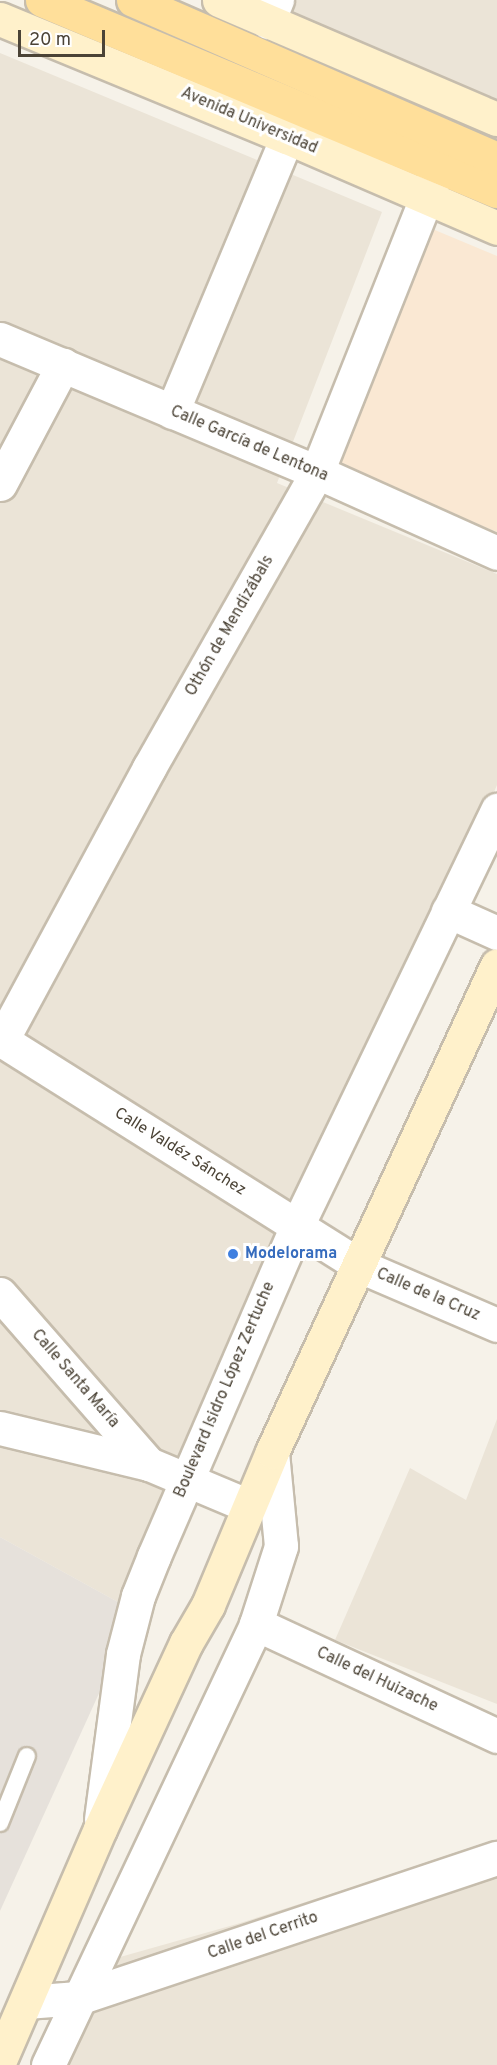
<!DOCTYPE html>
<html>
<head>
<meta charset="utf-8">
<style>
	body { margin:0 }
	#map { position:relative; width:497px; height:2065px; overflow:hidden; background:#f6f2e9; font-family:Overpass,sans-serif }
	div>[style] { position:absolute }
	.residential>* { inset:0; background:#ebe4d7 }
	.commercial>* { inset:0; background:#fae8d3 }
	.industrial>* { inset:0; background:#e6e1db }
	.roads { filter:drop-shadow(2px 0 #c6bdad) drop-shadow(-2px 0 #c6bdad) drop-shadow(0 2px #c6bdad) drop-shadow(0 -2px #c6bdad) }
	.lane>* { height:16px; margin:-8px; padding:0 8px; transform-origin:8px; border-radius:8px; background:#fff }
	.street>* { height:33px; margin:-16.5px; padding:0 16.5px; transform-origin:16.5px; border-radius:16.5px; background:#fff }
	.secondary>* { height:33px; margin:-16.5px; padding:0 16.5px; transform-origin:16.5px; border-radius:16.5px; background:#fff1cb }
	.primary>* { height:33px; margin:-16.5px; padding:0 16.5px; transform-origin:16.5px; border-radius:16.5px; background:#ffdf9a }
	.dots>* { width:16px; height:16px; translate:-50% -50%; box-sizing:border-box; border:3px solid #fff; border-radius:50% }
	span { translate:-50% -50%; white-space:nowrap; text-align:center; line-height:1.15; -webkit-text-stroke:6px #fff; paint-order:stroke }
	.street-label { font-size:16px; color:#4b4336 }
	.shop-label { font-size:16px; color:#366cbe; font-weight:700 }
	.left { translate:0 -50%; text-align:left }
	.scale { position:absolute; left:18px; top:30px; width:87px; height:27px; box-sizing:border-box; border:3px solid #4b4336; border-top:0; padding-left:8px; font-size:18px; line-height:21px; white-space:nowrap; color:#4b4336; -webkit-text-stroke:4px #fff; paint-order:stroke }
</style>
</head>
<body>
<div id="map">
	<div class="residential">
		<i style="clip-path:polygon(226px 0,497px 0,497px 108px)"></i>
		<i style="clip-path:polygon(0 53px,382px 212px,277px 483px,497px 574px,497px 785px,136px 1612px,0 1537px)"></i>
		<i style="clip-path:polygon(497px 1419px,497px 1704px,335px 1640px,410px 1468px,466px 1500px)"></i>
		<i style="clip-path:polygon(497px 1841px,497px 2065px,62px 2065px,106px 1961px,237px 1924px)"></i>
	</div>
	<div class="commercial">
		<i style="clip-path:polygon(430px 228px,497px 256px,497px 532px,336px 467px)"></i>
	</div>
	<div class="industrial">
		<i style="clip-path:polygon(0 1537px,136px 1612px,0 1911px)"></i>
	</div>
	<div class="roads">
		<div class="lane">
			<i style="left:0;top:1823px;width:72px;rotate:-68.1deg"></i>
		</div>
		<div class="street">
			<i style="left:268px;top:22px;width:24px;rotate:-68deg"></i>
			<i style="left:0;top:339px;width:344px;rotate:22.8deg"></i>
			<i style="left:317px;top:472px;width:197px;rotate:24.2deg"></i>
			<i style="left:172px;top:412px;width:298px;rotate:-67.3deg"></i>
			<i style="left:0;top:484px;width:135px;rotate:-62.1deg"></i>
			<i style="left:448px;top:911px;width:54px;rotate:24.2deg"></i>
			<i style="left:0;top:1039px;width:426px;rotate:32.2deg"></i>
			<i style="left:360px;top:1266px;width:149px;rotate:23.3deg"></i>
			<i style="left:2px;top:1040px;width:309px;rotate:-61.6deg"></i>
			<i style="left:149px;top:768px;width:340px;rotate:-60.4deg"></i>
			<i style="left:317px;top:472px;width:324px;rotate:-68.3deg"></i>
			<i style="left:0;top:1294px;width:226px;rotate:48.8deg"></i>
			<i style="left:0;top:1428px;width:153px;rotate:13.6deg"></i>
			<i style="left:149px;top:1464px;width:108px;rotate:22.8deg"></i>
			<i style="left:256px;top:1624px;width:266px;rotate:24.9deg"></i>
			<i style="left:101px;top:1819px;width:166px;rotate:-82.4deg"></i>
			<i style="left:123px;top:1654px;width:60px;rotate:-75.5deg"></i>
			<i style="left:138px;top:1596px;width:43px;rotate:-68.2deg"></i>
			<i style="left:154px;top:1556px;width:360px;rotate:-66.6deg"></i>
			<i style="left:297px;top:1226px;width:462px;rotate:-64.3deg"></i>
			<i style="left:26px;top:2002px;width:52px;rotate:-4.4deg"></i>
			<i style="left:78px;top:1998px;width:442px;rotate:-18.5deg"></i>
			<i style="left:48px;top:2065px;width:488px;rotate:-64.7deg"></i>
			<i style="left:256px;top:1624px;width:82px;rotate:-72.2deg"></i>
			<i style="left:281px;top:1546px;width:94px;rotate:-95.5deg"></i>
		</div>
		<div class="secondary">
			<i style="left:219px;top:0;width:302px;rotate:23.2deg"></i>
			<i style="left:0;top:19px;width:310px;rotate:22.4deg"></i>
			<i style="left:287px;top:137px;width:229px;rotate:23.4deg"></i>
			<i style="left:0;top:2060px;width:252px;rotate:-66.6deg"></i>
			<i style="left:100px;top:1829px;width:205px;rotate:-65.2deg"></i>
			<i style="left:186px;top:1643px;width:44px;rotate:-59.9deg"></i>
			<i style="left:208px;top:1605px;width:166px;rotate:-67.3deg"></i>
			<i style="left:272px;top:1452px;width:536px;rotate:-65.2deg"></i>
		</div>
		<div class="primary">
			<i style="left:42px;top:0;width:493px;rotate:22.8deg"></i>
			<i style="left:133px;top:0;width:397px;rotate:23.6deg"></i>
		</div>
	</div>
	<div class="dots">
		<i style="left:233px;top:1254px;background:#3f7fe0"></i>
	</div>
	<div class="street-label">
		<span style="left:249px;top:121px;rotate:23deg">Avenida Universidad</span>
		<span style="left:249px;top:444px;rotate:23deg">Calle García de Lentona</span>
		<span style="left:230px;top:626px;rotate:-60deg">Othón de Mendizábals</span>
		<span style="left:180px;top:1152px;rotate:32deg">Calle Valdéz Sánchez</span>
		<span style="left:428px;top:1295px;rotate:23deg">Calle de la Cruz</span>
		<span style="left:75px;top:1379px;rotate:49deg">Calle Santa María</span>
		<span style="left:225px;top:1390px;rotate:-67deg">Boulevard Isidro López Zertuche</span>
		<span style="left:377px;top:1680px;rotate:25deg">Calle del Huizache</span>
		<span style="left:263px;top:1936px;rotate:-19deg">Calle del Cerrito</span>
	</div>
	<div class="shop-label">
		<span class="left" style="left:245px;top:1254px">Modelorama</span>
	</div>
	<div class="scale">20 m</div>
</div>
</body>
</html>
